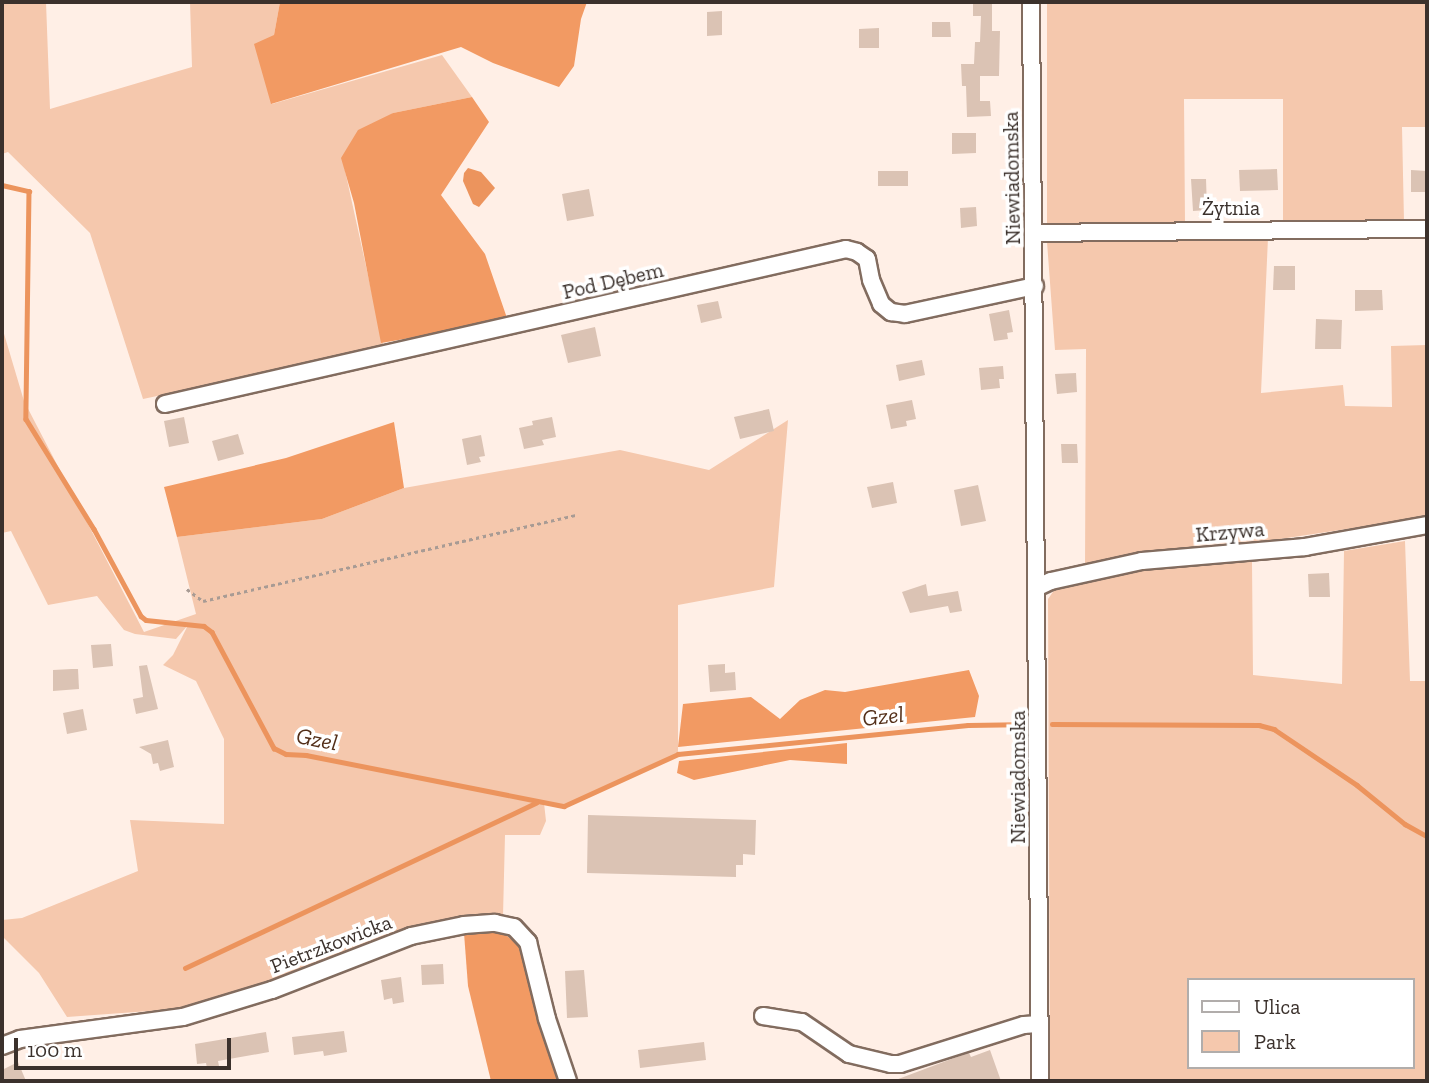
<!DOCTYPE html>
<html>
<head>
<meta charset="utf-8">
<style>
	body { margin:0 }
	#map { position:relative; width:1429px; height:1083px; overflow:hidden; background:#ffefe6; font-family:"Zilla Slab",serif }
	div>[style] { position:absolute }
	.green>* { inset:0; background:#f5c8ad }
	.forest>* { inset:0; background:#f29a63 }
	.water>* { inset:0; background:#ec945d }
	.stream>* { height:4.5px; margin:-2.25px; padding:0 2.25px; transform-origin:2.25px; border-radius:2.25px; background:#ec945d }
	.building>* { inset:0; background:#dbc3b4 }
	.path>* { height:2.5px; margin-top:-1.25px; transform-origin:0; background:repeating-linear-gradient(90deg,#a89b94 0 3.5px,transparent 0 7px) }
	.roads { filter:drop-shadow(2px 0 #826c5f) drop-shadow(-2px 0 #826c5f) drop-shadow(0 2px #826c5f) drop-shadow(0 -2px #826c5f) }
	.minor>* { height:16px; margin:-8px; padding:0 8px; transform-origin:8px; border-radius:8px; background:#fff }
	span { translate:-50% -50%; white-space:nowrap; text-align:center; line-height:1.15; -webkit-text-stroke:7px #fff; paint-order:stroke }
	.street-label { font-size:21px; color:#3b312c }
	.water-label { font-size:23px; color:#532f19; font-style:italic }
	.frame { position:absolute; inset:0; border:4px solid #3b312c; pointer-events:none }
	.legend { position:absolute; left:1187px; top:978px; width:228px; height:91px; box-sizing:border-box; background:#fff; border:2px solid #b1adab; margin:0; padding:9px 12px; list-style:none; font-size:21px; color:#3b312c }
	.legend li { display:flex; align-items:center; gap:14px; height:35px }
	.legend b { width:35px; border:2px solid #b1adab }
	.scale { position:absolute; left:14px; top:1038px; width:217px; height:32px; box-sizing:border-box; border:4px solid #3b312c; border-top:0; padding-left:9px; font-size:21px; line-height:24px; white-space:nowrap; color:#3b312c; -webkit-text-stroke:5px #fff; paint-order:stroke }
</style>
</head>
<body>
<div id="map">
	<div class="green">
		<i style="clip-path:polygon(2px 2px,46px 2px,50px 109px,192px 67px,190px 2px,280px 2px,274px 35px,272px 104px,442px 55px,472px 97px,393px 113px,344px 166px,384px 348px,143px 399px,90px 233px,8px 152px,2px 154px)"></i>
		<i style="clip-path:polygon(1047px 2px,1427px 2px,1427px 127px,1402px 127px,1404px 221px,1283px 223px,1283px 99px,1184px 99px,1185px 223px,1097px 227px,1047px 234px)"></i>
		<i style="clip-path:polygon(1268px 238px,1261px 393px,1343px 385px,1345px 406px,1392px 407px,1391px 346px,1427px 345px,1427px 517px,1085px 568px,1086px 349px,1055px 350px,1047px 242px)"></i>
		<i style="clip-path:polygon(2px 327px,24px 401px,144px 632px,196px 614px,177px 537px,322px 519px,404px 488px,620px 450px,709px 470px,788px 420px,774px 587px,678px 605px,678px 754px,564px 806px,544px 803px,546px 821px,540px 835px,505px 835px,503px 916px,469px 914px,371px 942px,278px 981px,191px 1008px,67px 1017px,39px 973px,2px 936px,2px 920px,22px 918px,138px 871px,130px 820px,224px 824px,224px 739px,196px 681px,163px 665px,173px 655px,188px 625px,176px 639px,135px 634px,124px 630px,97px 596px,48px 605px,11px 531px,2px 533px)"></i>
		<i style="clip-path:polygon(evenodd,1405px 541px,1410px 681px,1427px 681px,1427px 1081px,1050px 1081px,1048px 599px,1055px 589px,1132px 571px,1198px 563px,1252px 562px,1253px 675px,1342px 684px,1344px 551px,1405px 541px,1189px 980px,1413px 980px,1413px 1067px,1189px 1067px,1189px 980px)"></i>
	</div>
	<div class="forest">
		<i style="clip-path:polygon(280px 2px,587px 2px,581px 19px,574px 66px,559px 87px,493px 63px,461px 47px,271px 104px,254px 44px,274px 35px)"></i>
		<i style="clip-path:polygon(472px 97px,489px 122px,441px 195px,485px 254px,508px 321px,381px 343px,354px 203px,341px 158px,358px 130px,393px 113px)"></i>
		<i style="clip-path:polygon(394px 422px,404px 488px,322px 519px,177px 537px,164px 487px,286px 458px)"></i>
		<i style="clip-path:polygon(969px 670px,979px 696px,975px 717px,678px 747px,683px 704px,751px 697px,780px 719px,800px 700px,825px 690px,845px 692px)"></i>
		<i style="clip-path:polygon(847px 743px,847px 764px,790px 760px,694px 780px,677px 773px,679px 761px)"></i>
		<i style="clip-path:polygon(487px 930px,506px 935px,521px 948px,562px 1081px,491px 1081px,468px 986px,464px 933px)"></i>
	</div>
	<div class="water">
		<i style="clip-path:polygon(468px 168px,481px 172px,495px 188px,479px 207px,473px 204px,463px 181px,464px 173px)"></i>
	</div>
	<div class="stream">
		<i style="left:2px;top:185px;width:28px;rotate:13deg"></i>
		<i style="left:29px;top:191px;width:228px;rotate:90.8deg"></i>
		<i style="left:26px;top:419px;width:129px;rotate:58.3deg"></i>
		<i style="left:94px;top:529px;width:99px;rotate:61.6deg"></i>
		<i style="left:141px;top:616px;width:6px;rotate:39deg"></i>
		<i style="left:146px;top:620px;width:58px;rotate:5.9deg"></i>
		<i style="left:204px;top:626px;width:10px;rotate:37deg"></i>
		<i style="left:212px;top:632px;width:132px;rotate:61.9deg"></i>
		<i style="left:274px;top:748px;width:13px;rotate:27deg"></i>
		<i style="left:286px;top:754px;width:20px;rotate:3deg"></i>
		<i style="left:306px;top:755px;width:263px;rotate:11.2deg"></i>
		<i style="left:564px;top:806px;width:125px;rotate:-24.5deg"></i>
		<i style="left:678px;top:754px;width:291px;rotate:-5.7deg"></i>
		<i style="left:968px;top:725px;width:59px;rotate:-1deg"></i>
		<i style="left:1052px;top:724px;width:207px;rotate:0.3deg"></i>
		<i style="left:1259px;top:725px;width:16px;rotate:15deg"></i>
		<i style="left:1274px;top:729px;width:100px;rotate:34deg"></i>
		<i style="left:1357px;top:785px;width:62px;rotate:39.1deg"></i>
		<i style="left:1405px;top:824px;width:25px;rotate:29deg"></i>
		<i style="left:185px;top:968px;width:388px;rotate:-25.2deg"></i>
	</div>
	<div class="building">
		<i style="clip-path:polygon(973px 2px,992px 2px,992px 31px,1000px 31px,999px 76px,980px 76px,980px 101px,990px 101px,991px 116px,967px 117px,966px 86px,962px 86px,961px 64px,974px 64px,975px 42px,980px 42px,981px 16px,973px 16px)"></i>
		<i style="clip-path:polygon(722px 11px,722px 35px,707px 36px,707px 12px)"></i>
		<i style="clip-path:polygon(932px 22px,950px 22px,951px 37px,932px 37px)"></i>
		<i style="clip-path:polygon(879px 28px,879px 48px,859px 48px,859px 29px)"></i>
		<i style="clip-path:polygon(952px 133px,976px 133px,976px 153px,952px 154px)"></i>
		<i style="clip-path:polygon(1277px 169px,1278px 190px,1240px 191px,1239px 170px)"></i>
		<i style="clip-path:polygon(1411px 170px,1427px 171px,1427px 192px,1411px 192px)"></i>
		<i style="clip-path:polygon(878px 171px,908px 171px,908px 186px,878px 186px)"></i>
		<i style="clip-path:polygon(1191px 179px,1206px 179px,1207px 210px,1193px 211px)"></i>
		<i style="clip-path:polygon(589px 189px,594px 216px,567px 221px,562px 194px)"></i>
		<i style="clip-path:polygon(976px 207px,977px 226px,961px 228px,960px 208px)"></i>
		<i style="clip-path:polygon(1274px 266px,1295px 266px,1295px 290px,1273px 290px)"></i>
		<i style="clip-path:polygon(1355px 290px,1382px 290px,1383px 310px,1355px 311px)"></i>
		<i style="clip-path:polygon(718px 301px,722px 318px,701px 323px,697px 305px)"></i>
		<i style="clip-path:polygon(1009px 310px,1013px 332px,1007px 333px,1008px 339px,994px 341px,989px 314px)"></i>
		<i style="clip-path:polygon(1316px 319px,1342px 320px,1341px 349px,1315px 349px)"></i>
		<i style="clip-path:polygon(595px 327px,601px 356px,568px 363px,561px 335px)"></i>
		<i style="clip-path:polygon(922px 360px,925px 375px,899px 381px,896px 365px)"></i>
		<i style="clip-path:polygon(1003px 366px,1004px 379px,999px 379px,1000px 388px,981px 390px,979px 368px)"></i>
		<i style="clip-path:polygon(1076px 373px,1077px 392px,1057px 394px,1055px 374px)"></i>
		<i style="clip-path:polygon(912px 400px,916px 419px,906px 421px,907px 426px,891px 429px,886px 405px)"></i>
		<i style="clip-path:polygon(769px 409px,774px 431px,740px 439px,734px 417px)"></i>
		<i style="clip-path:polygon(184px 417px,189px 443px,169px 447px,164px 421px)"></i>
		<i style="clip-path:polygon(552px 417px,556px 437px,542px 440px,544px 445px,524px 449px,519px 428px,533px 425px,532px 421px)"></i>
		<i style="clip-path:polygon(238px 434px,244px 454px,218px 461px,212px 441px)"></i>
		<i style="clip-path:polygon(481px 435px,485px 456px,479px 457px,481px 462px,467px 465px,462px 439px)"></i>
		<i style="clip-path:polygon(1061px 444px,1077px 444px,1078px 463px,1062px 463px)"></i>
		<i style="clip-path:polygon(893px 482px,897px 503px,872px 508px,867px 487px)"></i>
		<i style="clip-path:polygon(978px 485px,986px 521px,961px 526px,954px 490px)"></i>
		<i style="clip-path:polygon(1329px 573px,1330px 597px,1309px 597px,1308px 574px)"></i>
		<i style="clip-path:polygon(926px 584px,928px 596px,958px 591px,962px 611px,950px 613px,948px 606px,910px 613px,902px 592px)"></i>
		<i style="clip-path:polygon(111px 644px,113px 666px,93px 668px,91px 645px)"></i>
		<i style="clip-path:polygon(725px 664px,725px 673px,735px 672px,736px 690px,710px 692px,708px 665px)"></i>
		<i style="clip-path:polygon(147px 665px,158px 709px,136px 714px,133px 699px,143px 697px,139px 666px)"></i>
		<i style="clip-path:polygon(72px 669px,78px 669px,79px 689px,53px 691px,53px 670px)"></i>
		<i style="clip-path:polygon(83px 709px,87px 730px,67px 734px,63px 713px)"></i>
		<i style="clip-path:polygon(168px 740px,174px 767px,160px 771px,158px 763px,153px 764px,151px 754px,139px 747px)"></i>
		<i style="clip-path:polygon(588px 815px,756px 820px,755px 855px,743px 854px,743px 865px,736px 865px,736px 877px,587px 873px)"></i>
		<i style="clip-path:polygon(443px 964px,444px 984px,422px 985px,421px 965px)"></i>
		<i style="clip-path:polygon(584px 970px,588px 1017px,567px 1018px,565px 971px)"></i>
		<i style="clip-path:polygon(401px 977px,404px 1002px,393px 1004px,392px 998px,384px 1000px,381px 980px)"></i>
		<i style="clip-path:polygon(344px 1031px,347px 1052px,324px 1056px,323px 1051px,294px 1055px,292px 1037px)"></i>
		<i style="clip-path:polygon(266px 1032px,269px 1052px,218px 1061px,219px 1066px,207px 1068px,206px 1063px,197px 1064px,195px 1044px)"></i>
		<i style="clip-path:polygon(704px 1042px,706px 1060px,640px 1068px,638px 1050px)"></i>
		<i style="clip-path:polygon(990px 1050px,1001px 1081px,893px 1081px,954px 1058px,969px 1053px,971px 1057px)"></i>
		<i style="clip-path:polygon(18px 1062px,26px 1081px,2px 1081px,2px 1070px)"></i>
	</div>
	<div class="path">
		<i style="left:187px;top:589px;width:20px;rotate:37deg"></i>
		<i style="left:203px;top:601px;width:383px;rotate:-13deg"></i>
	</div>
	<div class="roads">
		<div class="minor">
			<i style="left:1031px;top:2px;width:1079px;rotate:89.52deg"></i>
			<i style="left:1034px;top:233px;width:393px;rotate:-0.6deg"></i>
			<i style="left:165px;top:404px;width:698px;rotate:-12.82deg"></i>
			<i style="left:846px;top:249px;width:11px;rotate:15deg"></i>
			<i style="left:857px;top:252px;width:12px;rotate:35deg"></i>
			<i style="left:867px;top:259px;width:21px;rotate:79deg"></i>
			<i style="left:871px;top:280px;width:26px;rotate:67deg"></i>
			<i style="left:881px;top:304px;width:13px;rotate:39deg"></i>
			<i style="left:891px;top:312px;width:14px;rotate:8deg"></i>
			<i style="left:905px;top:314px;width:133px;rotate:-12.2deg"></i>
			<i style="left:1038px;top:587px;width:14px;rotate:-25deg"></i>
			<i style="left:1051px;top:581px;width:93px;rotate:-12.4deg"></i>
			<i style="left:1142px;top:561px;width:164px;rotate:-4.9deg"></i>
			<i style="left:1305px;top:547px;width:124px;rotate:-10.2deg"></i>
			<i style="left:763px;top:1016px;width:39px;rotate:9deg"></i>
			<i style="left:802px;top:1022px;width:57px;rotate:34.2deg"></i>
			<i style="left:849px;top:1054px;width:43px;rotate:13.4deg"></i>
			<i style="left:891px;top:1064px;width:9px"></i>
			<i style="left:900px;top:1064px;width:130px;rotate:-17.5deg"></i>
			<i style="left:1024px;top:1025px;width:16px;rotate:-4deg"></i>
			<i style="left:2px;top:1046px;width:19px;rotate:-21deg"></i>
			<i style="left:20px;top:1039px;width:164px;rotate:-7.7deg"></i>
			<i style="left:183px;top:1017px;width:93px;rotate:-16.9deg"></i>
			<i style="left:272px;top:990px;width:149px;rotate:-21.2deg"></i>
			<i style="left:411px;top:936px;width:54px;rotate:-11.7deg"></i>
			<i style="left:464px;top:925px;width:31px;rotate:-4deg"></i>
			<i style="left:495px;top:923px;width:19px;rotate:12deg"></i>
			<i style="left:514px;top:927px;width:21px;rotate:47deg"></i>
			<i style="left:528px;top:942px;width:79px;rotate:76.1deg"></i>
			<i style="left:547px;top:1019px;width:65px;rotate:71.3deg"></i>
		</div>
	</div>
	<div class="street-label">
		<span style="left:1012px;top:178px;rotate:-91deg">Niewiadomska</span>
		<span style="left:1231px;top:208px">Żytnia</span>
		<span style="left:613px;top:281px;rotate:-13deg">Pod Dębem</span>
		<span style="left:1230px;top:532px;rotate:-5deg">Krzywa</span>
		<span style="left:1018px;top:777px;rotate:-90deg">Niewiadomska</span>
		<span style="left:331px;top:944px;rotate:-21deg">Pietrzkowicka</span>
	</div>
	<div class="water-label">
		<span style="left:883px;top:716px;rotate:-6deg">Gzel</span>
		<span style="left:317px;top:739px;rotate:11deg">Gzel</span>
	</div>
	<div class="frame"></div>
	<ul class="legend">
	<li><b style="height:9px;background:#fff"></b>Ulica</li>
	<li><b style="height:19px;background:#f5c8ad"></b>Park</li>
	</ul>
	<div class="scale">100 m</div>
</div>
</body>
</html>
